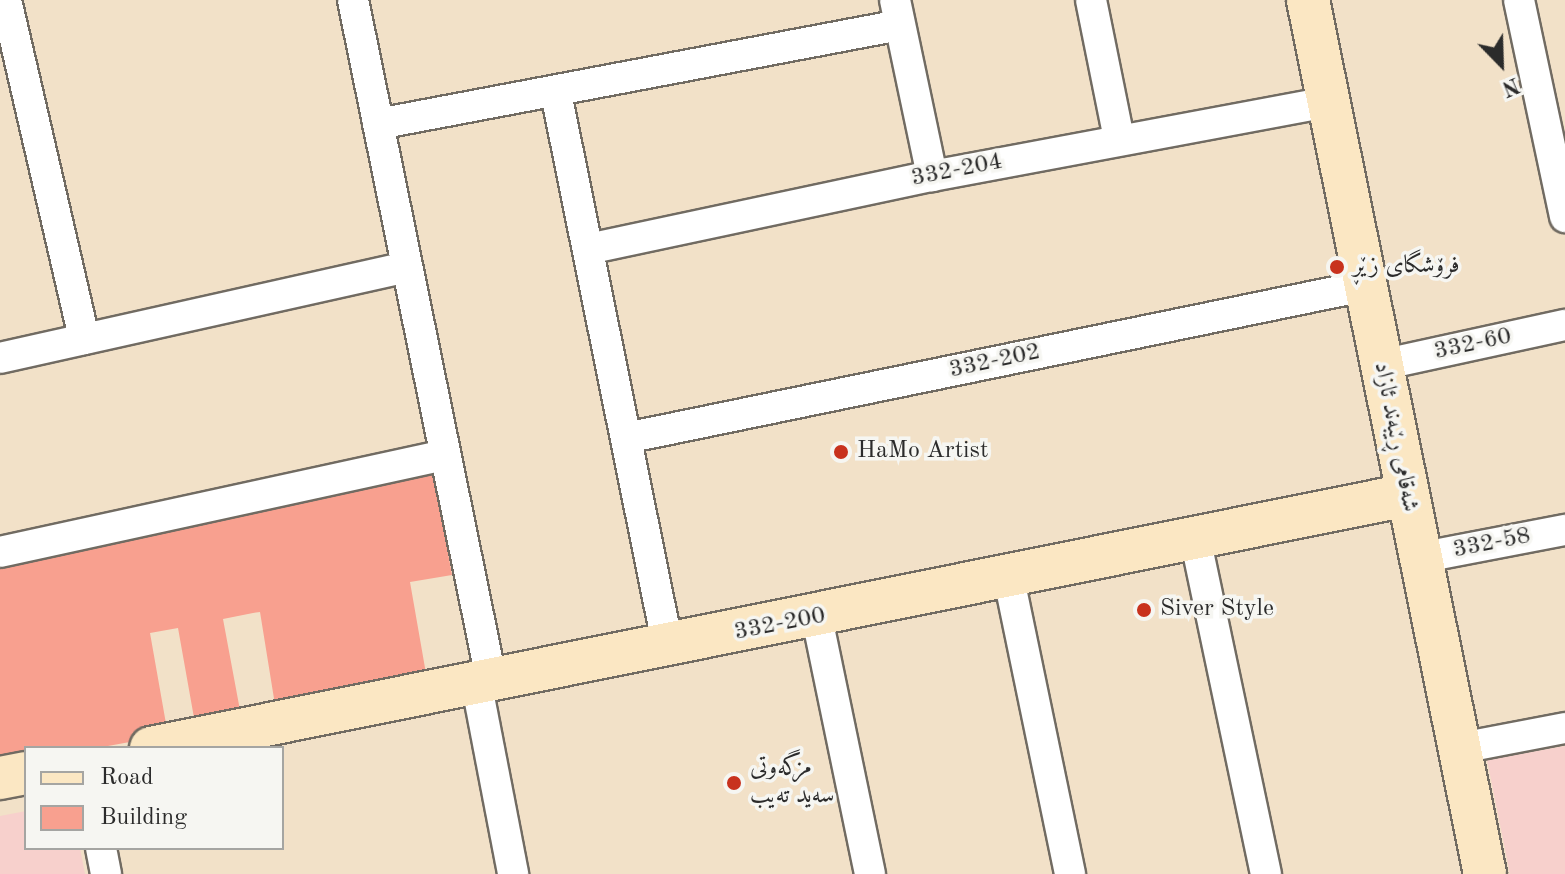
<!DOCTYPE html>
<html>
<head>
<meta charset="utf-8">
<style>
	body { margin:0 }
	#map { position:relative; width:1565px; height:874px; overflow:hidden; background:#f2e1c8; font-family:"Old Standard TT",Amiri,serif }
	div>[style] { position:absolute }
	.built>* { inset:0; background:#f7d0cc }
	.building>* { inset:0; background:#f8a08f }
	.roads { filter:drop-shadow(2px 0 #716b62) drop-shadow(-2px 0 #716b62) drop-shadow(0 2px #716b62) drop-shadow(0 -2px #716b62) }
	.street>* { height:30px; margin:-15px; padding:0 15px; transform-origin:15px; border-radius:15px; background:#fff }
	.secondary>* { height:42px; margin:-21px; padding:0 21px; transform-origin:21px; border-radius:21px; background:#fbe7c3 }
	.dots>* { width:22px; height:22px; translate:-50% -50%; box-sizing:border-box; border:4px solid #f6f6f2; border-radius:50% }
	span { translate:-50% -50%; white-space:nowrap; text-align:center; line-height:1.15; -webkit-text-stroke:7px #f6f6f2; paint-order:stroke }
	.street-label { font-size:24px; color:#2b2b2b }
	.poi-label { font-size:24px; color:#2b2b2b }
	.left { translate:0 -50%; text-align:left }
	.legend { position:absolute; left:24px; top:746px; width:260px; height:104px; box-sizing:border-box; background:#f6f6f2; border:2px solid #a5a5a2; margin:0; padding:10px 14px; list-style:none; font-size:24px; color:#2b2b2b }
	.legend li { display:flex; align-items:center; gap:16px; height:40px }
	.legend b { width:40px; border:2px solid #a5a5a2 }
	.north { position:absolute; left:1461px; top:24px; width:80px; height:80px; -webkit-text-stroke:6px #f6f6f2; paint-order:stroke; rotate:157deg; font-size:22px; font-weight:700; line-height:32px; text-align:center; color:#2b2b2b }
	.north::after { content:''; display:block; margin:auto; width:28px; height:36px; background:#2b2b2b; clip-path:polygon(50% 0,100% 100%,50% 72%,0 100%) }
</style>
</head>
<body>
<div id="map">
	<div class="built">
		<i style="clip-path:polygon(1565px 746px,1565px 874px,1510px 874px,1487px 760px)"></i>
		<i style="clip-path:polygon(26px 811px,26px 848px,80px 848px,85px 874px,0 874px,0 816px)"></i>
	</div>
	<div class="building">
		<i style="clip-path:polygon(433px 470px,452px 575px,410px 582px,428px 685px,276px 711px,260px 612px,253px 613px,223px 619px,242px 721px,196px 729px,178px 628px,150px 633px,168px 735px,97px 748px,26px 748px,26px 762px,0 767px,0 562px)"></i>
	</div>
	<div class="roads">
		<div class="street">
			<i style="left:6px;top:0;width:348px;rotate:77deg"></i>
			<i style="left:353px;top:0;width:692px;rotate:78.5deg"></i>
			<i style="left:895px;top:0;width:180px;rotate:78.1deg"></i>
			<i style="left:1091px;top:0;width:142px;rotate:78.6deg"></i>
			<i style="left:1519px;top:0;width:222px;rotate:78deg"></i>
			<i style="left:556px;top:93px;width:565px;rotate:78.57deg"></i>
			<i style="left:378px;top:124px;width:531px;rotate:-10.74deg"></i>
			<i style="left:588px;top:249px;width:352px;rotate:-12deg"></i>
			<i style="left:932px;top:176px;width:404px;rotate:-10.6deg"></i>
			<i style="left:0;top:358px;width:417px;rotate:-12.6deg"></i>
			<i style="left:1381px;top:365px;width:188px;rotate:-12.3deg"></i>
			<i style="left:626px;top:438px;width:753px;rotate:-11.64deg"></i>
			<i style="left:1196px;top:542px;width:339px;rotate:78.1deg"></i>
			<i style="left:0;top:552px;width:455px;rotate:-12.3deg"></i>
			<i style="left:1419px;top:558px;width:149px;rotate:-10.9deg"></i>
			<i style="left:1009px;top:579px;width:301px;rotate:78.3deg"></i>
			<i style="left:817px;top:618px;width:261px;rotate:78.3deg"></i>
			<i style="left:476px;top:681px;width:197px;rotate:79.1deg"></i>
			<i style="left:1461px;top:748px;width:106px;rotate:-10.9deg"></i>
			<i style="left:101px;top:848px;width:26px;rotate:79deg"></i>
		</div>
		<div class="secondary">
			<i style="left:1308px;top:0;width:892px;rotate:78.55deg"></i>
			<i style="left:151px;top:748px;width:1281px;rotate:-11.39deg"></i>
			<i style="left:0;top:778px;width:26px;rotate:-11deg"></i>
		</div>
	</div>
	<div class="dots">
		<i style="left:1337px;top:267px;background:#c8321e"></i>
		<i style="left:841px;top:452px;background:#c8321e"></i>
		<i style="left:1144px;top:610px;background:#c8321e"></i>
		<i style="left:734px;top:783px;background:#c8321e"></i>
	</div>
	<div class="street-label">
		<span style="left:957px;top:171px;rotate:-11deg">332-204</span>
		<span style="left:1473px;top:345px;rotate:-12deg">332-60</span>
		<span style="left:995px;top:362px;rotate:-12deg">332-202</span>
		<span style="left:1395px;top:437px;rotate:79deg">شەقامی ڕێبەند ئازاد</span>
		<span style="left:1492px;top:544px;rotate:-11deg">332-58</span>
		<span style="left:780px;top:625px;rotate:-11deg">332-200</span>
	</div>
	<div class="poi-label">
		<span class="left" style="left:1353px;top:267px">فرۆشگای زێڕ</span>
		<span class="left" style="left:857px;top:452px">HaMo Artist</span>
		<span class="left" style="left:1160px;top:610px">Siver Style</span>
		<span class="left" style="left:750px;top:783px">مزگەوتی<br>سەید تەیب</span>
	</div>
	<ul class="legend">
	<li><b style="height:10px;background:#fbe7c3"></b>Road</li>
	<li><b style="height:22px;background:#f8a08f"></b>Building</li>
	</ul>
	<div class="north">N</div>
</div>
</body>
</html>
